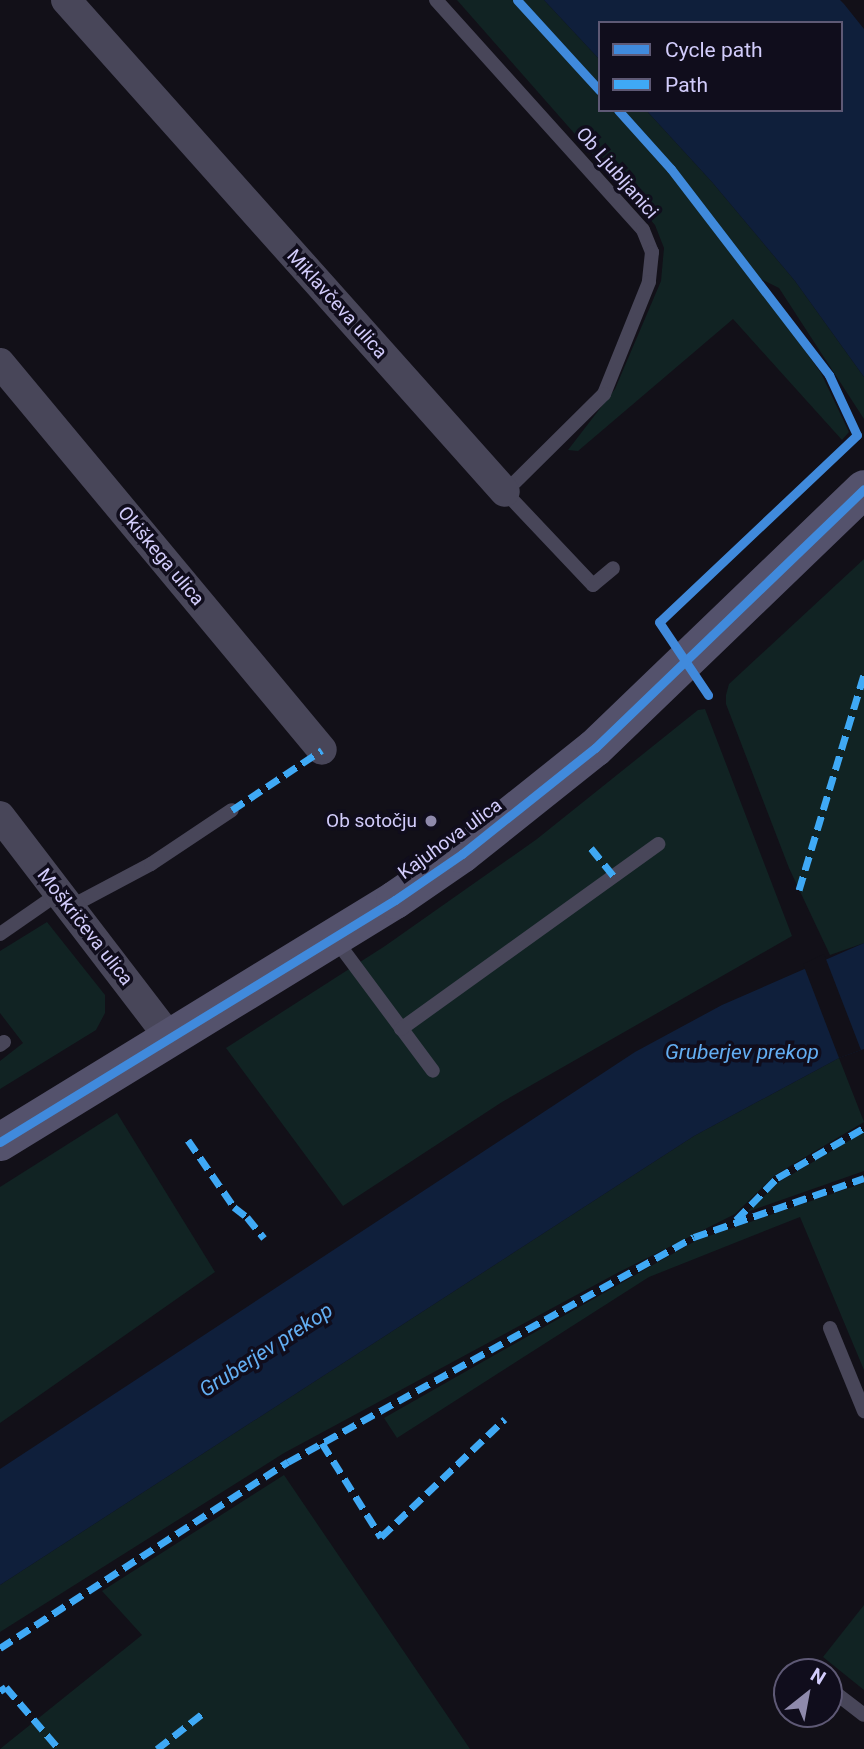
<!DOCTYPE html>
<html>
<head>
<meta charset="utf-8">
<style>
	body { margin:0 }
	#map { position:relative; width:864px; height:1749px; overflow:hidden; background:#121018; font-family:Roboto,sans-serif }
	div>[style] { position:absolute }
	.green>* { inset:0; background:#112323 }
	.water>* { inset:0; background:#0f1f3b }
	.pier>* { inset:0; background:#121018 }
	.lane>* { height:14px; margin:-7px; padding:0 7px; transform-origin:7px; border-radius:7px; background:#484659 }
	.street>* { height:30px; margin:-15px; padding:0 15px; transform-origin:15px; border-radius:15px; background:#484659 }
	.secondary>* { height:38px; margin:-19px; padding:0 19px; transform-origin:19px; border-radius:19px; background:#54526c }
	.quiet>* { height:7px; margin-top:-3.5px; transform-origin:0; background:repeating-linear-gradient(90deg,#3fa9f5 0 14px,transparent 0 21px) }
	.cycleway>* { height:9px; margin:-4.5px; padding:0 4.5px; transform-origin:4.5px; border-radius:4.5px; background:#408adc }
	.dots>* { width:19px; height:19px; translate:-50% -50%; box-sizing:border-box; border:4px solid #100d1c; border-radius:50% }
	span { translate:-50% -50%; white-space:nowrap; text-align:center; line-height:1.15; -webkit-text-stroke:7px #100d1c; paint-order:stroke }
	.street-label { font-size:19px; color:#d2ccfb }
	.poi-label { font-size:19px; color:#d2ccfb }
	.right { translate:-100% -50%; text-align:right }
	.water-label { font-size:21px; color:#63aef2; font-style:italic }
	.legend { position:absolute; left:598px; top:21px; width:245px; height:91px; box-sizing:border-box; background:#100d1c; border:2px solid #5e5975; margin:0; padding:9px 12px; list-style:none; font-size:21px; color:#d2ccfb }
	.legend li { display:flex; align-items:center; gap:14px; height:35px }
	.legend b { width:35px; border:2px solid #5e5975 }
	.north { position:absolute; left:773px; top:1658px; width:70px; height:70px; box-sizing:border-box; background:#100d1c; border:2px solid #5e5975; border-radius:50%; rotate:31deg; font-size:19px; font-weight:700; line-height:28px; text-align:center; color:#d2ccfb }
	.north::after { content:''; display:block; margin:auto; width:24px; height:32px; background:#8f8aac; clip-path:polygon(50% 0,100% 100%,50% 72%,0 100%) }
</style>
</head>
<body>
<div id="map">
	<div class="green">
		<i style="clip-path:polygon(457px 0,544px 0,600px 60px,600px 110px,646px 110px,712px 182px,795px 281px,864px 377px,864px 419px,779px 288px,749px 273px,821px 373px,849px 432px,842px 440px,733px 319px,578px 451px,568px 450px,615px 389px,661px 281px,664px 248px,655px 225px)"></i>
		<i style="clip-path:polygon(864px 559px,864px 943px,830px 955px,789px 868px,726px 704px,726px 695px,729px 684px)"></i>
		<i style="clip-path:polygon(705px 709px,792px 936px,502px 1102px,343px 1206px,226px 1048px,385px 946px,537px 839px,698px 710px)"></i>
		<i style="clip-path:polygon(47px 922px,105px 995px,105px 1013px,96px 1030px,0 1089px,0 1061px,23px 1043px,0 1013px,0 951px)"></i>
		<i style="clip-path:polygon(839px 1058px,864px 1122px,775px 1175px,735px 1214px,619px 1272px,284px 1453px,0 1632px,0 1585px,694px 1136px)"></i>
		<i style="clip-path:polygon(117px 1113px,215px 1272px,0 1423px,0 1187px)"></i>
		<i style="clip-path:polygon(864px 1132px,864px 1171px,747px 1212px,779px 1182px)"></i>
		<i style="clip-path:polygon(864px 1183px,864px 1370px,800px 1217px,649px 1277px,397px 1438px,384px 1418px,697px 1240px)"></i>
		<i style="clip-path:polygon(284px 1475px,470px 1749px,0 1749px,142px 1635px,102px 1591px)"></i>
		<i style="clip-path:polygon(864px 1605px,864px 1690px,823px 1657px)"></i>
	</div>
	<div class="water">
		<i style="clip-path:polygon(544px 0,840px 0,844px 4px,864px 29px,864px 377px,795px 281px,712px 182px,646px 110px,841px 110px,841px 23px,600px 23px,600px 60px)"></i>
		<i style="clip-path:polygon(864px 943px,864px 1049px,839px 1058px,694px 1136px,0 1585px,0 1469px,635px 1052px,722px 1005px)"></i>
	</div>
	<div class="pier">
		<i style="clip-path:polygon(824px 954px,861px 1050px,839px 1058px,803px 964px)"></i>
	</div>
	<div class="lane">
		<i style="left:436px;top:0;width:309px;rotate:48deg"></i>
		<i style="left:643px;top:230px;width:24px;rotate:68deg"></i>
		<i style="left:652px;top:252px;width:30px;rotate:96deg"></i>
		<i style="left:649px;top:282px;width:121px;rotate:111.9deg"></i>
		<i style="left:604px;top:394px;width:139px;rotate:135.3deg"></i>
		<i style="left:505px;top:492px;width:128px;rotate:46.6deg"></i>
		<i style="left:593px;top:585px;width:26px;rotate:-40deg"></i>
		<i style="left:70px;top:907px;width:92px;rotate:-28deg"></i>
		<i style="left:151px;top:864px;width:97px;rotate:-33.7deg"></i>
		<i style="left:0;top:934px;width:72px;rotate:-34.8deg"></i>
		<i style="left:335px;top:939px;width:164px;rotate:53.4deg"></i>
		<i style="left:401px;top:1029px;width:317px;rotate:-35.7deg"></i>
		<i style="left:0;top:1045px;width:5px;rotate:-37deg"></i>
		<i style="left:830px;top:1328px;width:90px;rotate:67.7deg"></i>
		<i style="left:806px;top:1670px;width:4px;rotate:34deg"></i>
		<i style="left:829px;top:1688px;width:44px;rotate:37.6deg"></i>
	</div>
	<div class="street">
		<i style="left:66px;top:0;width:659px;rotate:48.26deg"></i>
		<i style="left:0;top:363px;width:503px;rotate:50.24deg"></i>
		<i style="left:0;top:816px;width:280px;rotate:52.6deg"></i>
	</div>
	<div class="secondary">
		<i style="left:0;top:1142px;width:463px;rotate:-31.5deg"></i>
		<i style="left:395px;top:900px;width:81px;rotate:-34.5deg"></i>
		<i style="left:462px;top:854px;width:170px;rotate:-38.6deg"></i>
		<i style="left:595px;top:748px;width:373px;rotate:-43.9deg"></i>
	</div>
	<div class="quiet">
		<i style="left:232px;top:810px;width:108px;rotate:-33.7deg"></i>
		<i style="left:426px;top:815px;width:8px;rotate:50deg"></i>
		<i style="left:591px;top:848px;width:36px;rotate:51deg"></i>
		<i style="left:799px;top:890px;width:225px;rotate:-73.2deg"></i>
		<i style="left:188px;top:1140px;width:81px;rotate:55.5deg"></i>
		<i style="left:234px;top:1207px;width:16px;rotate:38deg"></i>
		<i style="left:247px;top:1217px;width:27px;rotate:51deg"></i>
		<i style="left:736px;top:1220px;width:59px;rotate:-45.7deg"></i>
		<i style="left:777px;top:1178px;width:100px;rotate:-29.9deg"></i>
		<i style="left:322px;top:1443px;width:111px;rotate:57.9deg"></i>
		<i style="left:381px;top:1537px;width:171px;rotate:-43.6deg"></i>
		<i style="left:0;top:1648px;width:343px;rotate:-32.9deg"></i>
		<i style="left:288px;top:1462px;width:464px;rotate:-29deg"></i>
		<i style="left:694px;top:1237px;width:180px;rotate:-19.1deg"></i>
		<i style="left:0;top:1691px;width:7px;rotate:-34deg"></i>
		<i style="left:6px;top:1687px;width:82px;rotate:49.5deg"></i>
		<i style="left:157px;top:1749px;width:57px;rotate:-37.9deg"></i>
	</div>
	<div class="cycleway">
		<i style="left:517px;top:0;width:123px;rotate:47.6deg"></i>
		<i style="left:618px;top:110px;width:79px;rotate:48.1deg"></i>
		<i style="left:671px;top:169px;width:260px;rotate:52.5deg"></i>
		<i style="left:829px;top:375px;width:66px;rotate:65deg"></i>
		<i style="left:857px;top:435px;width:272px;rotate:136.6deg"></i>
		<i style="left:659px;top:622px;width:88px;rotate:56.1deg"></i>
		<i style="left:0;top:1142px;width:463px;rotate:-31.5deg"></i>
		<i style="left:395px;top:900px;width:81px;rotate:-34.5deg"></i>
		<i style="left:462px;top:854px;width:170px;rotate:-38.6deg"></i>
		<i style="left:595px;top:748px;width:373px;rotate:-43.9deg"></i>
	</div>
	<div class="dots">
		<i style="left:431px;top:821px;background:#8f8aac"></i>
	</div>
	<div class="street-label">
		<span style="left:617px;top:173px;rotate:49deg">Ob Ljubljanici</span>
		<span style="left:337px;top:304px;rotate:48deg">Miklavčeva ulica</span>
		<span style="left:161px;top:556px;rotate:50deg">Okiškega ulica</span>
		<span style="left:450px;top:839px;rotate:-36deg">Kajuhova ulica</span>
		<span style="left:85px;top:927px;rotate:52deg">Moškričeva ulica</span>
	</div>
	<div class="poi-label">
		<span class="right" style="left:417px;top:821px">Ob sotočju</span>
	</div>
	<div class="water-label">
		<span style="left:742px;top:1052px">Gruberjev prekop</span>
		<span style="left:266px;top:1350px;rotate:-33deg">Gruberjev prekop</span>
	</div>
	<ul class="legend">
	<li><b style="height:9px;background:#408adc"></b>Cycle path</li>
	<li><b style="height:9px;background:#3fa9f5"></b>Path</li>
	</ul>
	<div class="north">N</div>
</div>
</body>
</html>
